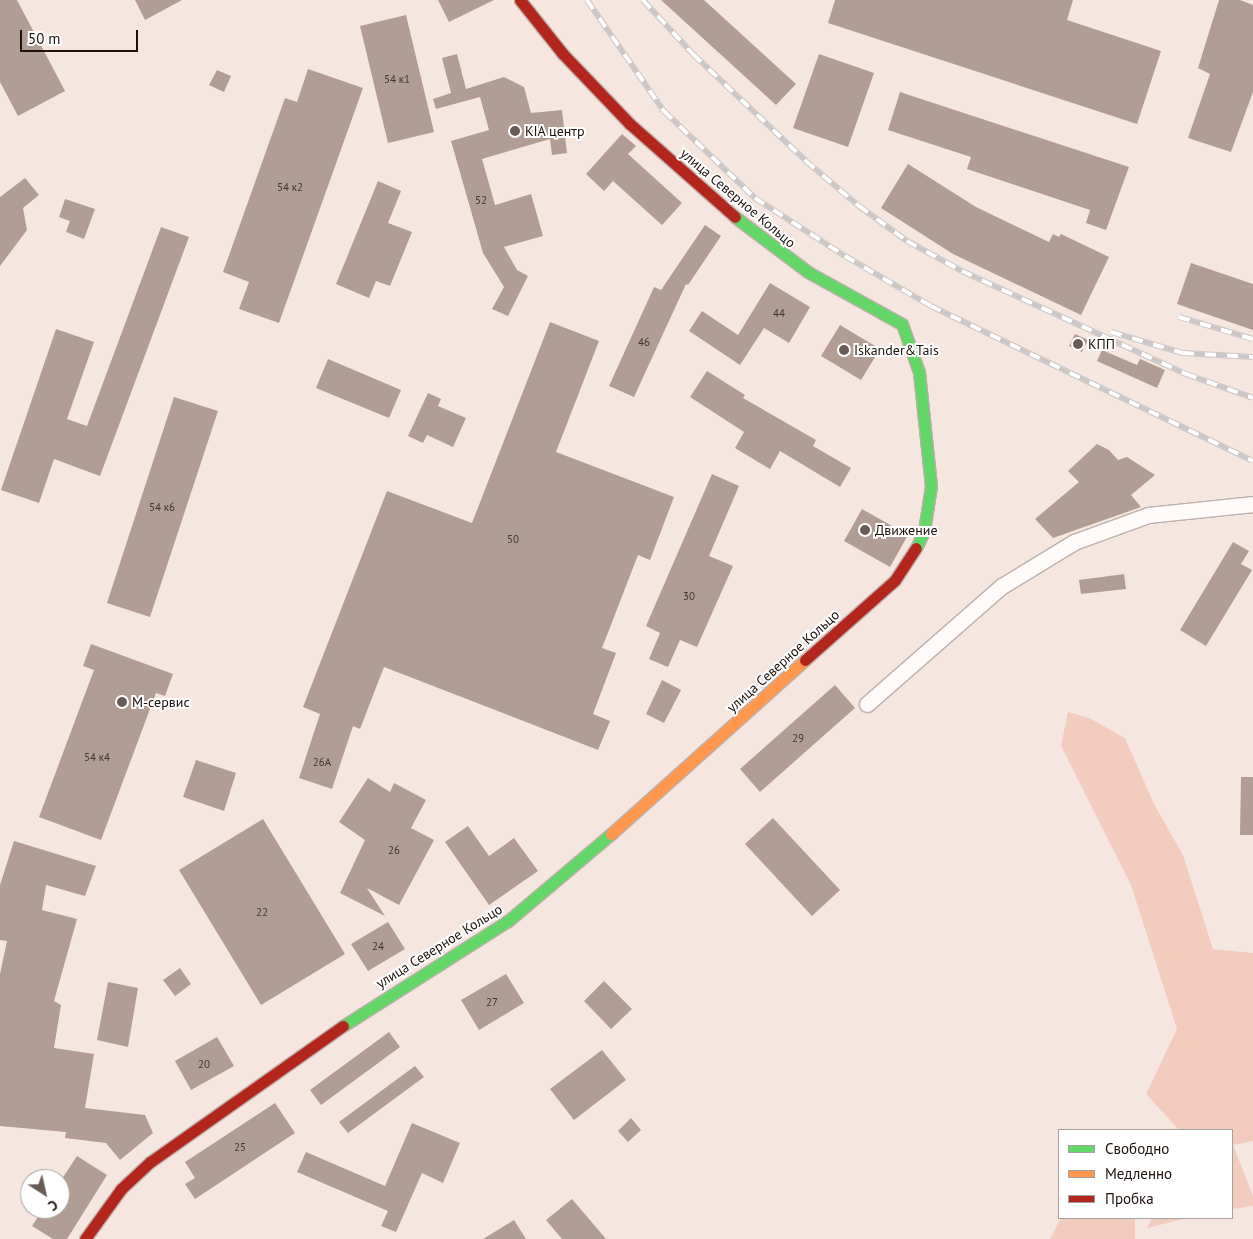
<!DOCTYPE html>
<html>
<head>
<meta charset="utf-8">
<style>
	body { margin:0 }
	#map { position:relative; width:1253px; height:1239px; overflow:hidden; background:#f6e6e0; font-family:"PT Sans",sans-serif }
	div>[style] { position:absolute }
	.green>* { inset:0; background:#f2cdbe }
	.building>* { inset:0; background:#b29d94 }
	.roads { filter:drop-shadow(1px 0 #bdb0aa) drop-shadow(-1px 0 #bdb0aa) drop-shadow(0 1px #bdb0aa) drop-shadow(0 -1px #bdb0aa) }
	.street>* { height:15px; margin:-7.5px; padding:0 7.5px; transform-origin:7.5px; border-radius:7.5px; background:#fefbfa }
	.fast>* { height:11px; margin:-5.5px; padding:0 5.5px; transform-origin:5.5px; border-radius:5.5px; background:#63d668 }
	.slow>* { height:11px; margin:-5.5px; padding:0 5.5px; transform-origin:5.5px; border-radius:5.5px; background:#ff974d }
	.jam>* { height:11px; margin:-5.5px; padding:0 5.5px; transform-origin:5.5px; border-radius:5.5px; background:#b3261e }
	.rail>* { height:5.5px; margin-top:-2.75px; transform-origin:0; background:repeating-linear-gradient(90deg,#fff 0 11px,#ccc7c6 0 22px); box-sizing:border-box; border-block:1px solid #ccc7c6 }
	.dots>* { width:14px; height:14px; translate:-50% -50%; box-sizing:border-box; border:2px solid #fff; border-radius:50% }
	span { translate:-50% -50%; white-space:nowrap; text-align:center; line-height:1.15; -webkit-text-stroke:4px #fff; paint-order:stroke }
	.number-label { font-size:11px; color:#42352f }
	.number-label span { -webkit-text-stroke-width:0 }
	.poi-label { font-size:14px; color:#1d120d }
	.left { translate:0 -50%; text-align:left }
	.street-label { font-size:14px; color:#1d120d }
	.legend { position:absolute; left:1058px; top:1129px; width:175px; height:90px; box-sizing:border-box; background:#fff; border:1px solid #a5a09e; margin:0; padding:6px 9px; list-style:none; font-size:15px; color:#1d120d }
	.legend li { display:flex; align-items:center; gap:10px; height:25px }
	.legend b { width:25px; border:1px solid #a5a09e }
	.north { position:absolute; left:20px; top:1169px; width:50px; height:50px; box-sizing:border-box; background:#fff; border:1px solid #a5a09e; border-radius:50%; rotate:145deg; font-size:14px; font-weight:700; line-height:20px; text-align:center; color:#1d120d }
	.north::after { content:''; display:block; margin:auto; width:18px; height:22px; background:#695c57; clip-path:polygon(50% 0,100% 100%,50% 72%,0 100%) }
	.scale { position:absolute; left:20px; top:30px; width:118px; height:22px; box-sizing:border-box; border:2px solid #1d120d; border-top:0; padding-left:6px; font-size:15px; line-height:18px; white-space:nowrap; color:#1d120d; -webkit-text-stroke:4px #fff; paint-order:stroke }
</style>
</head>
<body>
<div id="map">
	<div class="green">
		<i style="clip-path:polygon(1068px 712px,1089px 718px,1125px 738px,1154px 804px,1183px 855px,1213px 949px,1253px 953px,1253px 1141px,1233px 1145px,1253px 1196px,1253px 1206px,1232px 1209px,1232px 1130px,1179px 1130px,1146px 1094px,1177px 1029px,1131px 885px,1061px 746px)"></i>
		<i style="clip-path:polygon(1061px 1218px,1135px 1218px,1135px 1239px,1050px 1239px)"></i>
		<i style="clip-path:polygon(1152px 1218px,1188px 1218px,1147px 1228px)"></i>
	</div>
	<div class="building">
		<i style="clip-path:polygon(0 0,17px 0,65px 91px,18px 116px,0 82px)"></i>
		<i style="clip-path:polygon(135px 0,182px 0,145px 20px)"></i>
		<i style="clip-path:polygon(438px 0,494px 0,449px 22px)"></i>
		<i style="clip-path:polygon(661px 0,704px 0,796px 84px,776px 105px)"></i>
		<i style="clip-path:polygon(835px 0,1073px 0,1067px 20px,1161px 51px,1137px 124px,828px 23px)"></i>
		<i style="clip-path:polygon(1219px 0,1240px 0,1253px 5px,1253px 92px,1231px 152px,1188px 138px,1210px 74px,1198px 68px)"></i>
		<i style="clip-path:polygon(406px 15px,434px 132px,388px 143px,360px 26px)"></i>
		<i style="clip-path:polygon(457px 54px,466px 89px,504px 77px,524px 87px,531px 113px,562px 110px,567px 153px,552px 155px,550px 139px,482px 159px,495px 205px,531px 194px,543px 236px,504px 247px,517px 270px,528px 276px,508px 316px,492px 309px,504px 287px,483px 253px,451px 141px,489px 130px,480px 97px,436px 109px,433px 99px,451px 93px,442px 58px)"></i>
		<i style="clip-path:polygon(819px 54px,874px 73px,848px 147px,793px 128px)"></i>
		<i style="clip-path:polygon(308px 69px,363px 88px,279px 323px,239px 309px,249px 282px,223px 272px,285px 98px,297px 102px)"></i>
		<i style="clip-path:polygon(217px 70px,231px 76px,224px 92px,209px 85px)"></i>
		<i style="clip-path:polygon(900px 92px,1129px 167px,1106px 230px,1086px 223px,1090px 210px,967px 169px,971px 157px,888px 130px)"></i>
		<i style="clip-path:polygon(622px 134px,636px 146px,628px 154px,682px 203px,662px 225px,613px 181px,604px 191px,586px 174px)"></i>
		<i style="clip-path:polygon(908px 164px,976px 207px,1049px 242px,1053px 234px,1059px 237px,1061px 234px,1109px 257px,1081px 315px,953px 254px,881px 208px)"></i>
		<i style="clip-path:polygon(25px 178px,39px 195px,23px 208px,27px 230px,0 266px,0 197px)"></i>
		<i style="clip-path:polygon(378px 181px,401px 191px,388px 223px,412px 232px,390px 286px,376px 281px,369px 298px,336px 284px)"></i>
		<i style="clip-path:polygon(65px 199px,95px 209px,84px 239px,66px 232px,70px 221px,59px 217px)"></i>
		<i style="clip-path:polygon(705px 225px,721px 236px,688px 285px,686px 284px,634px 397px,609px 386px,654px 287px,661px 290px)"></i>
		<i style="clip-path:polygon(161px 227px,189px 237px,100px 476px,54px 459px,39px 503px,1px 490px,56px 329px,94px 342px,67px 419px,87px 426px)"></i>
		<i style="clip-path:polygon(1191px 263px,1253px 284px,1253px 330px,1177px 304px)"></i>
		<i style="clip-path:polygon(770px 283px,810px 307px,789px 343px,764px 328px,740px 365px,689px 331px,702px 311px,738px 335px)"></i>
		<i style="clip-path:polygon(550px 322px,599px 341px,556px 452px,674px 497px,650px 560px,638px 555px,602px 648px,616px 653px,593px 714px,610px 721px,598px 750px,384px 667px,360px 729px,353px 726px,332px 789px,299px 778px,320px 714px,303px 707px,387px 491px,472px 523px)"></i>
		<i style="clip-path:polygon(840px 325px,880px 349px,861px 380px,821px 356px)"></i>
		<i style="clip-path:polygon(1075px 334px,1088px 340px,1082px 352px,1069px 346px)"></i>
		<i style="clip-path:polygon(1102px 350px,1137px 365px,1140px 359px,1165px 370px,1157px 388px,1097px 361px)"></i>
		<i style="clip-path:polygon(328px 359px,401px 390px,389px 418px,316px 388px)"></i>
		<i style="clip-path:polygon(707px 371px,745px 395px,743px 398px,816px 440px,813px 446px,851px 468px,840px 487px,780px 451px,770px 469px,735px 448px,744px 432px,690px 397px)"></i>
		<i style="clip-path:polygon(428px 393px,441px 399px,438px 406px,466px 418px,453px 447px,427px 435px,423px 443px,408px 436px)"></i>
		<i style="clip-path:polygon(174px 397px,218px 411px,150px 617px,107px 603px)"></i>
		<i style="clip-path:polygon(1097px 444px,1109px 450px,1118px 460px,1127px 457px,1155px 475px,1131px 495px,1141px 507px,1053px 538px,1035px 519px,1079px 482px,1068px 471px)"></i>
		<i style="clip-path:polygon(712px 474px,739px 486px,709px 556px,733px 566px,697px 647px,680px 640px,668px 667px,649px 659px,660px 633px,646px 626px)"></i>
		<i style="clip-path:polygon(862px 509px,908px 535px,890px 567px,844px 541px)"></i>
		<i style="clip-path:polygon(1233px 542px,1249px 551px,1241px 564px,1252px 570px,1206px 646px,1180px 630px)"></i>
		<i style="clip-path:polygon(1124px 574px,1126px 589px,1081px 594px,1079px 580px)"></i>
		<i style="clip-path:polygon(91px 644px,173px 674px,165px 696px,156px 693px,101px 840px,39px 817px,94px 670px,83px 666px)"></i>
		<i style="clip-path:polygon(662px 680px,681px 690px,664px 723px,646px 714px)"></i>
		<i style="clip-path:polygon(835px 685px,855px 708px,760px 792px,740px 769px)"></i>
		<i style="clip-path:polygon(196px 760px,236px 773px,224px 811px,183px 797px)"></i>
		<i style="clip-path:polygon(1241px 777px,1253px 777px,1253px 835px,1240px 835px)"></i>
		<i style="clip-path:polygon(368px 778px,390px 792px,394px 783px,426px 800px,411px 828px,434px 840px,399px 905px,367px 888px,385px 916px,340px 893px,365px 840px,339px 822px)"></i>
		<i style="clip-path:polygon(773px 818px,840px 890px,812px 916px,745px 844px)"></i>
		<i style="clip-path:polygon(263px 819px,345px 954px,261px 1005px,179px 870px)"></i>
		<i style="clip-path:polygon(468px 826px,489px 856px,514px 838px,538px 871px,489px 905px,445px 842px)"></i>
		<i style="clip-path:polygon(14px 841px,96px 866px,85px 896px,46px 885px,42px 910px,77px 919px,54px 1001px,61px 1005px,54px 1048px,94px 1054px,85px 1108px,145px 1115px,153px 1133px,120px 1160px,106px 1143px,65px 1138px,66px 1132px,0 1126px,0 974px,7px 941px,0 940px,0 885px)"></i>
		<i style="clip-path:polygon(388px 922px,405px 949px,368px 971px,351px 944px)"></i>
		<i style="clip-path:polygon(180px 968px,191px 984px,175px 996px,163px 980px)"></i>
		<i style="clip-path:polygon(506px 974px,524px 1003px,479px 1030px,461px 1000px)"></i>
		<i style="clip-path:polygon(604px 981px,632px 1009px,611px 1029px,584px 1001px)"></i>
		<i style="clip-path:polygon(108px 982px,138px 988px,128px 1047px,97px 1040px)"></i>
		<i style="clip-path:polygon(389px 1032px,400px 1047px,321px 1105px,310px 1090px)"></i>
		<i style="clip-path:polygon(217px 1037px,234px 1066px,191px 1090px,175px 1061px)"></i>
		<i style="clip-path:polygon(602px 1050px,626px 1080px,574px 1120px,550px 1089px)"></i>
		<i style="clip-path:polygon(415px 1066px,424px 1077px,348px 1133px,339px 1122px)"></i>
		<i style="clip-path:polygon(275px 1103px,295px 1133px,195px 1199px,185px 1184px,195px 1178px,185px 1162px)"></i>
		<i style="clip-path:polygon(631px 1118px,641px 1130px,628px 1142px,618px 1131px)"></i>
		<i style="clip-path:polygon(412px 1123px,460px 1143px,443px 1183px,422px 1173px,396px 1232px,381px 1226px,388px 1211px,297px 1172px,306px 1152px,385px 1186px)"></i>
		<i style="clip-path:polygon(77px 1156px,107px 1175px,67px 1239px,53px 1239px,32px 1226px,43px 1209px,60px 1209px,60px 1182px)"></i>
		<i style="clip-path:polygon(572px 1199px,606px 1239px,562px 1239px,546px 1220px)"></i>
		<i style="clip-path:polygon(514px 1220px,526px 1239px,483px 1239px)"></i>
	</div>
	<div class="roads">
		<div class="street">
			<i style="left:867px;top:704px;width:179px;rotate:-41.2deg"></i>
			<i style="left:1002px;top:586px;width:84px;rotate:-31.4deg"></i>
			<i style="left:1074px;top:542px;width:79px;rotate:-20deg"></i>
			<i style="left:1148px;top:515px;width:106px;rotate:-6deg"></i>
		</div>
		<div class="fast">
			<i style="left:735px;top:217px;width:91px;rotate:37deg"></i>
			<i style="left:808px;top:272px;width:107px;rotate:29deg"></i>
			<i style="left:902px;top:324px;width:51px;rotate:70.5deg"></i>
			<i style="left:919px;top:372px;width:115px;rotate:84deg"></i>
			<i style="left:931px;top:486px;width:46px;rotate:98.8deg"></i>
			<i style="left:924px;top:531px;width:19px;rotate:115deg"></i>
			<i style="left:343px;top:1026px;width:196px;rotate:-32.5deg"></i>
			<i style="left:508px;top:921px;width:135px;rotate:-40.2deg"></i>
		</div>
		<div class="slow">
			<i style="left:611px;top:834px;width:261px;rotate:-41.9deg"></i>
		</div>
		<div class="jam">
			<i style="left:520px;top:0;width:69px;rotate:51.5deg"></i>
			<i style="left:563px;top:54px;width:97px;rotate:46.3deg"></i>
			<i style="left:630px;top:124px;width:140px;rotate:41.5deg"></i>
			<i style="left:805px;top:660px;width:120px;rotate:-41.6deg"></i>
			<i style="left:895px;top:580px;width:38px;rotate:-57deg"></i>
			<i style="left:85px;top:1239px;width:62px;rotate:-54.2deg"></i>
			<i style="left:121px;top:1189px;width:40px;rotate:-43deg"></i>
			<i style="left:150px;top:1162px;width:236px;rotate:-35.2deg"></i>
		</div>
	</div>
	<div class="rail">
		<i style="left:587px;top:0;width:135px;rotate:55.3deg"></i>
		<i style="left:664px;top:111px;width:126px;rotate:43.7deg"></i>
		<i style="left:755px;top:198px;width:107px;rotate:32.8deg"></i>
		<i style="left:845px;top:256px;width:99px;rotate:30.2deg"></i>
		<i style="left:931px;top:306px;width:357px;rotate:25.7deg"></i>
		<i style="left:643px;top:0;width:74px;rotate:47.2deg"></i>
		<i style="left:693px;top:54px;width:156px;rotate:43.4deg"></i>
		<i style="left:806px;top:161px;width:70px;rotate:40.3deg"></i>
		<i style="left:859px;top:206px;width:59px;rotate:36.1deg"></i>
		<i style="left:907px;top:241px;width:63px;rotate:28.6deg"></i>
		<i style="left:962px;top:271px;width:247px;rotate:24.7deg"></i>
		<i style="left:1186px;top:374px;width:71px;rotate:19.7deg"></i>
		<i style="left:1179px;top:317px;width:77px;rotate:16.6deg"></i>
		<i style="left:1111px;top:332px;width:75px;rotate:16.3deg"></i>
		<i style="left:1183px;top:353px;width:70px;rotate:3.3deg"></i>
	</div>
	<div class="dots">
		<i style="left:515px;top:131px;background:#695c57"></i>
		<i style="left:1078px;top:344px;background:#695c57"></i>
		<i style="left:844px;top:350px;background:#695c57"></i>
		<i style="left:865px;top:530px;background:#695c57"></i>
		<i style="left:122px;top:702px;background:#695c57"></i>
	</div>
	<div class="number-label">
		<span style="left:397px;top:79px">54 к1</span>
		<span style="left:290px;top:187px">54 к2</span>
		<span style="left:481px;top:200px">52</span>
		<span style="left:779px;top:313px">44</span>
		<span style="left:644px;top:342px">46</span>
		<span style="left:162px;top:507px">54 к6</span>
		<span style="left:513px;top:539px">50</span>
		<span style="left:689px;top:596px">30</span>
		<span style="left:798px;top:738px">29</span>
		<span style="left:97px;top:757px">54 к4</span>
		<span style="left:322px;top:762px">26А</span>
		<span style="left:394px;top:850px">26</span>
		<span style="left:262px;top:912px">22</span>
		<span style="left:378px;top:946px">24</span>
		<span style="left:492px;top:1002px">27</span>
		<span style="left:204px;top:1064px">20</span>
		<span style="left:240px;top:1147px">25</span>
	</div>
	<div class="poi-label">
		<span class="left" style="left:525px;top:131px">KIA центр</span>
		<span class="left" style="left:1088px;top:344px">КПП</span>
		<span class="left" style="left:854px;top:350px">Iskander&amp;Tais</span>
		<span class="left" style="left:875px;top:530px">Движение</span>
		<span class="left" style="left:132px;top:702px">М-сервис</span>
	</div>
	<div class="street-label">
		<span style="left:738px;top:198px;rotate:40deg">улица Северное Кольцо</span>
		<span style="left:783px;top:661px;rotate:-42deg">улица Северное Кольцо</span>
		<span style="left:439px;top:946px;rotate:-32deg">улица Северное Кольцо</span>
	</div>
	<ul class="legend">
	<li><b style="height:6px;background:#63d668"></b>Свободно</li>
	<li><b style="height:6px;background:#ff974d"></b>Медленно</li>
	<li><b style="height:6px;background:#b3261e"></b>Пробка</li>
	</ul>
	<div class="north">С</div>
	<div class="scale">50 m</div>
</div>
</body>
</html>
